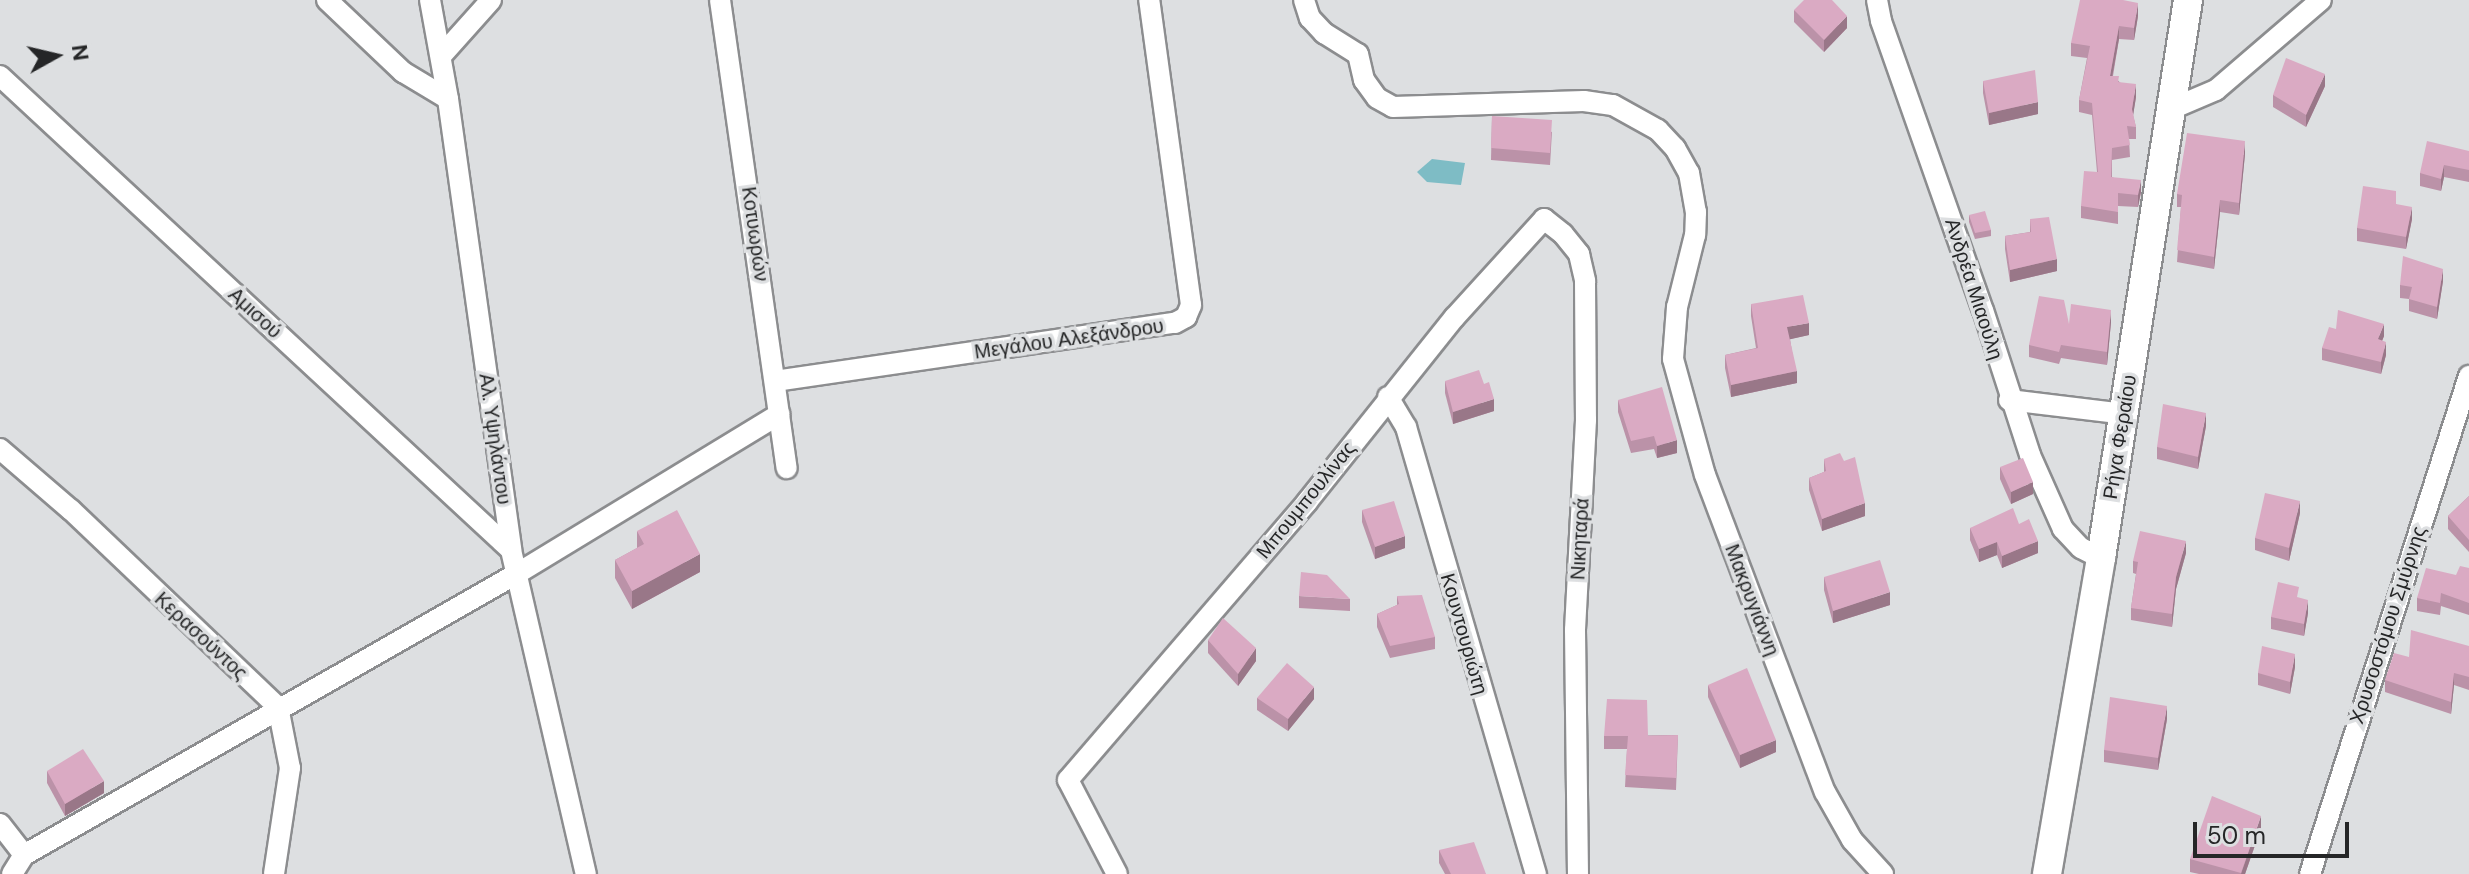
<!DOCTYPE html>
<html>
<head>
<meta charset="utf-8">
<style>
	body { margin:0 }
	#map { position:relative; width:2469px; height:874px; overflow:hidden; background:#dddfe1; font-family:"DM Sans",sans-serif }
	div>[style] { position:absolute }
	.water>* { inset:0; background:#7ebcc5 }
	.roads { filter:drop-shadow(2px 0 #8c8d8f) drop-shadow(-2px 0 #8c8d8f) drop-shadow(0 2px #8c8d8f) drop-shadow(0 -2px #8c8d8f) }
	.street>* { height:20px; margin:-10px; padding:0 10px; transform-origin:10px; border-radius:10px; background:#fff }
	.secondary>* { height:28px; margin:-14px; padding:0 14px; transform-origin:14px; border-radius:14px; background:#fff }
	.wall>* { inset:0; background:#bb92a8 }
	.shaded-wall>* { inset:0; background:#978 }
	.building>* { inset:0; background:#daaac3 }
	span { translate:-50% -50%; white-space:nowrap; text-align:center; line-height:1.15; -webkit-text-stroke:7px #dddfe1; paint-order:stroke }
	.street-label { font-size:20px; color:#252627 }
	.north { position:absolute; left:16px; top:16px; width:80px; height:80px; -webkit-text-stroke:6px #dddfe1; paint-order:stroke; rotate:82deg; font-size:22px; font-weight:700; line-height:32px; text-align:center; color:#252627 }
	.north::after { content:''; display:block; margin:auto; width:28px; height:36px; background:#252627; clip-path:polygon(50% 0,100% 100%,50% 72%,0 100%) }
	.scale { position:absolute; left:2193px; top:822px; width:156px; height:36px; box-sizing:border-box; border:4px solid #252627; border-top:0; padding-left:10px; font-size:24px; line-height:28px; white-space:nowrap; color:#252627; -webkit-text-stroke:6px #dddfe1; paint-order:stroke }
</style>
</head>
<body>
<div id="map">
	<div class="water">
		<i style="clip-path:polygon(1432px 159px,1465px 163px,1461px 185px,1427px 182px,1417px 172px)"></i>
	</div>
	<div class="roads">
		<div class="street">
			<i style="left:327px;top:0;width:105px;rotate:43.5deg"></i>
			<i style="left:403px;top:72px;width:52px;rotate:31deg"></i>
			<i style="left:430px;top:0;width:101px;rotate:79.7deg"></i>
			<i style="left:448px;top:99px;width:455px;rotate:82deg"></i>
			<i style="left:511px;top:550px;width:333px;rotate:77deg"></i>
			<i style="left:720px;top:0;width:473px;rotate:81.9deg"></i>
			<i style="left:1304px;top:0;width:19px;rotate:72deg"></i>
			<i style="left:1310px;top:18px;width:21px;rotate:47deg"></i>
			<i style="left:1324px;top:33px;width:40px;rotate:32deg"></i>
			<i style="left:1358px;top:54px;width:27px;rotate:77deg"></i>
			<i style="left:1364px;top:80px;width:22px;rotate:54deg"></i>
			<i style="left:1377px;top:98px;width:18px;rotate:29deg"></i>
			<i style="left:1393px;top:107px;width:191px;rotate:-1.8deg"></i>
			<i style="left:1584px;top:101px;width:29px;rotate:8deg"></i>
			<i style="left:1613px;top:105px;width:51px;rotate:29.1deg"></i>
			<i style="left:1658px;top:130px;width:25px;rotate:47deg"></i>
			<i style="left:1675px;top:148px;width:29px;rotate:61deg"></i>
			<i style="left:1689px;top:173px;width:40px;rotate:80deg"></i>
			<i style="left:1696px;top:212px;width:23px;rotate:92deg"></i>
			<i style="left:1695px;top:235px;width:74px;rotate:104deg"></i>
			<i style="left:1677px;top:307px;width:52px;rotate:94.4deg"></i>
			<i style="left:1673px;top:359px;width:120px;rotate:74.6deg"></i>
			<i style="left:1705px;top:475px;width:339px;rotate:69.3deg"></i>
			<i style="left:1825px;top:792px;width:55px;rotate:60.6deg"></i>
			<i style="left:1852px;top:840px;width:46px;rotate:47.6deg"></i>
			<i style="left:1877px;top:0;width:21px;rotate:79deg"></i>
			<i style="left:1881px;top:21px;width:306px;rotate:70.6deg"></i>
			<i style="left:1983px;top:310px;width:152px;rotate:72deg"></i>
			<i style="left:2030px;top:455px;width:81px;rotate:66deg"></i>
			<i style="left:2063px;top:529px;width:26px;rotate:47deg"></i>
			<i style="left:2081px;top:548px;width:22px;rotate:27deg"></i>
			<i style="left:441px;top:56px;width:75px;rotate:-48.2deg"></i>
			<i style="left:0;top:76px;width:697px;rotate:42.85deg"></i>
			<i style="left:2169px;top:110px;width:51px;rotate:-23.1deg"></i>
			<i style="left:2216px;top:90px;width:138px;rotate:-40.6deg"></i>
			<i style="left:775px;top:381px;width:404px;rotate:-8.3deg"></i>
			<i style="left:1175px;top:323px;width:13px;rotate:-29deg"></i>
			<i style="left:1186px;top:317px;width:13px;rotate:-67deg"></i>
			<i style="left:1191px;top:305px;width:308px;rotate:-97.8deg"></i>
			<i style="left:1388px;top:397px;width:35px;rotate:59deg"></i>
			<i style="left:1406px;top:427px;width:466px;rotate:73.8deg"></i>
			<i style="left:2009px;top:400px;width:116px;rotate:6.9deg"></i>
			<i style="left:0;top:449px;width:94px;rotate:40.7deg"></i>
			<i style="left:71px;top:510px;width:286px;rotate:43.6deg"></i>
			<i style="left:278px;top:707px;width:62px;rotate:78.9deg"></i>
			<i style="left:290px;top:768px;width:107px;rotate:98.6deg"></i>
			<i style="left:0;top:824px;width:39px;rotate:52deg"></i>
			<i style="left:12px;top:874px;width:22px;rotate:-58deg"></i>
			<i style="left:24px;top:855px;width:569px;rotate:-29.72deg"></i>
			<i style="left:518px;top:573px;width:306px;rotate:-31.3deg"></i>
			<i style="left:1117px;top:874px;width:106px;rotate:-117.5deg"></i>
			<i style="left:1068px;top:780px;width:367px;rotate:-49.3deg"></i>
			<i style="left:1307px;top:502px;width:236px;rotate:-51.4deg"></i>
			<i style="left:1454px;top:318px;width:134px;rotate:-47.7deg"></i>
			<i style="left:1544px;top:219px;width:24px;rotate:38deg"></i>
			<i style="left:1563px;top:234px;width:26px;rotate:51deg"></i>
			<i style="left:1579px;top:254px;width:28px;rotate:77deg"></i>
			<i style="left:1585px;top:281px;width:139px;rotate:89.6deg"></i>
			<i style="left:1586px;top:420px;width:210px;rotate:93deg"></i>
			<i style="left:1575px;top:630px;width:244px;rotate:89.3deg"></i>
			<i style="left:2310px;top:874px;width:523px;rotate:-72.29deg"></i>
		</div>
		<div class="secondary">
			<i style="left:2047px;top:874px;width:321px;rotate:-80.3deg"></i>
			<i style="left:2101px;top:558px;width:565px;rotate:-81.14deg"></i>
		</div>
	</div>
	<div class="wall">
		<i style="clip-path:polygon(1794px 10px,1847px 28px,1824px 52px,1794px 22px)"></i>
		<i style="clip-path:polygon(2138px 16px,2134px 40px,2119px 39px,2113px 76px,2136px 97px,2133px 115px,2136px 127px,2136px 139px,2129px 139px,2130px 157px,2112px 160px,2112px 177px,2141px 192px,2138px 207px,2118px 206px,2118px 224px,2081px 218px,2081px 206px,2097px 172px,2092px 115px,2079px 112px,2079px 100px,2087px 58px,2071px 56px,2071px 43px)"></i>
		<i style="clip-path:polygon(1983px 81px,2038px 114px,1989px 125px,1983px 93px)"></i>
		<i style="clip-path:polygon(2325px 86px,2306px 127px,2273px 107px,2273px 95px)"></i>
		<i style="clip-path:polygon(1492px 116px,1552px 132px,1550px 165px,1491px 160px)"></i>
		<i style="clip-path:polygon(2469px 151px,2469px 182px,2444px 177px,2441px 191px,2420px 186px,2420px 173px)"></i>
		<i style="clip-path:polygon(2245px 154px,2239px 215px,2220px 212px,2214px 269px,2177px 262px,2181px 207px,2177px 207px,2177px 194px)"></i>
		<i style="clip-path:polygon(2396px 204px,2412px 219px,2406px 249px,2357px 241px,2357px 228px)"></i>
		<i style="clip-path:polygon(1969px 215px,1991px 230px,1991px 236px,1975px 239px,1969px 222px)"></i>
		<i style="clip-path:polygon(2030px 219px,2057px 271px,2010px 282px,2005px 249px,2005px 236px,2030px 232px)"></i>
		<i style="clip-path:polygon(2443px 281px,2437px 319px,2409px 311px,2409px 299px,2400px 298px,2400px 285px)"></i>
		<i style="clip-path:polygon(1751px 304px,1809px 335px,1790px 339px,1797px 383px,1731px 397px,1725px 368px,1725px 355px,1756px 348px,1751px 316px)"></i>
		<i style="clip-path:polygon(2111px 322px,2107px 365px,2061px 358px,2059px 364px,2029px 357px,2029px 345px,2069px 324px)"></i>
		<i style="clip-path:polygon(2336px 329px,2384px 336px,2382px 341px,2386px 355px,2381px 374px,2322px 360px,2322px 348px)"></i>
		<i style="clip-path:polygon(1445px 381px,1494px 411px,1453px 424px,1445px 393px)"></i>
		<i style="clip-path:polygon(1618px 400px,1677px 453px,1657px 458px,1654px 449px,1631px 453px,1618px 412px)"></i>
		<i style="clip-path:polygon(2206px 426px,2198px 469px,2157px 459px,2157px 447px)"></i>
		<i style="clip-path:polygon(1824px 459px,1865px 516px,1822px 531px,1809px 490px,1809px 478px,1824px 472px)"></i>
		<i style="clip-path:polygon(2000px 467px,2033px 494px,2011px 504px,2000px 479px)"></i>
		<i style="clip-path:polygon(2469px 496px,2469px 552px,2448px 529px,2448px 516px)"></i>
		<i style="clip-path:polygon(1362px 510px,1405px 548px,1375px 559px,1362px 522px)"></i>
		<i style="clip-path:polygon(2300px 513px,2289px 561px,2255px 550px,2255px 538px)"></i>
		<i style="clip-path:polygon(2019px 524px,2038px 553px,2002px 568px,1997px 555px,1979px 562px,1970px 540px,1970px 528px)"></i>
		<i style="clip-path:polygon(637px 531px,700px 572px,632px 609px,615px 578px,615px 560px,637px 548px)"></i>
		<i style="clip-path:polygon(2186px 553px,2176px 589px,2172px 627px,2131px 620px,2131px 608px,2136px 574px,2133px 573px,2133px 561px)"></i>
		<i style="clip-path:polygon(2469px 568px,2469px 615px,2441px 606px,2440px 615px,2417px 611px,2417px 598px)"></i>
		<i style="clip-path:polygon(1824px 577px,1890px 605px,1833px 623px,1824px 590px)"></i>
		<i style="clip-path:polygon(1299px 596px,1350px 599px,1350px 611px,1299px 608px)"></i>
		<i style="clip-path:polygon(1397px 596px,1435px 637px,1435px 649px,1390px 658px,1377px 627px,1377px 614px,1397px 605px)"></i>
		<i style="clip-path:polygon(2299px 598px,2308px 613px,2304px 636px,2271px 629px,2271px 617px)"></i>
		<i style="clip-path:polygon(1208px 640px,1256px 661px,1238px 686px,1208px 653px)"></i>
		<i style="clip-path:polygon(2469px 646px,2469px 690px,2454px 685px,2451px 714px,2385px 692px,2385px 680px,2409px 657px)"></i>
		<i style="clip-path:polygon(2295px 667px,2290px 694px,2258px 685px,2258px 673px)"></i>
		<i style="clip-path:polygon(1708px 685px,1776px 752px,1740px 768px,1708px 697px)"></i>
		<i style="clip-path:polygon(1257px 698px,1314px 699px,1288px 731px,1257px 710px)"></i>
		<i style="clip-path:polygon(2167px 719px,2158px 770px,2104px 762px,2104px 750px)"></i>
		<i style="clip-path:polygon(1678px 735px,1676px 790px,1625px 787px,1627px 749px,1604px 749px,1604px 736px)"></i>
		<i style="clip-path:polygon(47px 771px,104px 793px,65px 816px,47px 783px)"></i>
		<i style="clip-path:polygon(2261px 828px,2245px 874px,2199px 874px,2190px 872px,2190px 859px)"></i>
		<i style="clip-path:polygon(1439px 850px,1486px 874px,1445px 874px,1439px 863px)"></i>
	</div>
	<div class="shaded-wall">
		<i style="clip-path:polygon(2138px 3px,2138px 16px,2134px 40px,2134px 28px)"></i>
		<i style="clip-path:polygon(1847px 16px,1847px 28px,1824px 52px,1824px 40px)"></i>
		<i style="clip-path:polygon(2119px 26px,2119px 39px,2110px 88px,2110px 76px)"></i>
		<i style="clip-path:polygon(2325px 74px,2325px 86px,2306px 127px,2306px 115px)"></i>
		<i style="clip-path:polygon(2136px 84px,2136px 97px,2132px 122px,2132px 109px)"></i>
		<i style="clip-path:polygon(2038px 102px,2038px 114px,1989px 125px,1989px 113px)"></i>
		<i style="clip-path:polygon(2245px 141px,2245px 154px,2239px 215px,2239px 203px)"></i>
		<i style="clip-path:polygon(2444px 165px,2444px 177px,2441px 191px,2441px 179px)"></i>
		<i style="clip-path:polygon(2141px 180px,2141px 192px,2138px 207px,2138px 195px)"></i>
		<i style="clip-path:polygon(2220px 200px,2220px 212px,2214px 269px,2214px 257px)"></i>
		<i style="clip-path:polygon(2412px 207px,2412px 219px,2406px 249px,2406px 237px)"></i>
		<i style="clip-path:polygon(2057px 259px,2057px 271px,2010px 282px,2010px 270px)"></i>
		<i style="clip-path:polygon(2443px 269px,2443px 281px,2437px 319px,2437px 307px)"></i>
		<i style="clip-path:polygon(2111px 310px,2111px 322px,2107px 365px,2107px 352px)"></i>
		<i style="clip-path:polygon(1809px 323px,1809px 335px,1787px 340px,1787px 327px)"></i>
		<i style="clip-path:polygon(2384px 324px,2384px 336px,2378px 351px,2378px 339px)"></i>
		<i style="clip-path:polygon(2386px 342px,2386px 355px,2381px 374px,2381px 362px)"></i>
		<i style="clip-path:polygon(1797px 371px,1797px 383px,1731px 397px,1731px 385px)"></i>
		<i style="clip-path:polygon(1494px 399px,1494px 411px,1453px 424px,1453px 412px)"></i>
		<i style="clip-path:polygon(2206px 413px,2206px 426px,2198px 469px,2198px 457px)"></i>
		<i style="clip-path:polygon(1677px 440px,1677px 453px,1657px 458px,1657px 446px)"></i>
		<i style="clip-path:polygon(2033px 482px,2033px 494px,2011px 504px,2011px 492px)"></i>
		<i style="clip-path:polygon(2300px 501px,2300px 513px,2289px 561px,2289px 548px)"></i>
		<i style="clip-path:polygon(1865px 503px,1865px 516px,1822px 531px,1822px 519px)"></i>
		<i style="clip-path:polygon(1405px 536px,1405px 548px,1375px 559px,1375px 547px)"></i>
		<i style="clip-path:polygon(2038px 541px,2038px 553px,2002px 568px,2002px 556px)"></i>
		<i style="clip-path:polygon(2186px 541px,2186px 553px,2176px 589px,2172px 627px,2172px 614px,2176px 577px)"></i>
		<i style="clip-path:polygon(1997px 542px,1997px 555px,1979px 562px,1979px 549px)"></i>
		<i style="clip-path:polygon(700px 554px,700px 572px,632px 609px,632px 591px)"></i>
		<i style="clip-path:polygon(1890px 592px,1890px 605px,1833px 623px,1833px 611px)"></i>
		<i style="clip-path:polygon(2308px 600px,2308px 613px,2304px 636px,2304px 624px)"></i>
		<i style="clip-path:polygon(1256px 648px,1256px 661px,1238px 686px,1238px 674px)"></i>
		<i style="clip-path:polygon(2295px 654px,2295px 667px,2290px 694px,2290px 682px)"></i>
		<i style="clip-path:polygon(2454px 673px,2454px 685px,2451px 714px,2451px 702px)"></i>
		<i style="clip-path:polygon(1314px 687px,1314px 699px,1288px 731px,1288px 719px)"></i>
		<i style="clip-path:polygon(2167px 706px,2167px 719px,2158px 770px,2158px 758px)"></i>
		<i style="clip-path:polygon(1776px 740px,1776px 752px,1740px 768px,1740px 755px)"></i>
		<i style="clip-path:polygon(104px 781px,104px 793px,65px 816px,65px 804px)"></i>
		<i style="clip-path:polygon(2261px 816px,2261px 828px,2245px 874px,2241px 874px)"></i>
	</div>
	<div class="building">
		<i style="clip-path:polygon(1804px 0,1832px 0,1847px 16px,1824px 40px,1794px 10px)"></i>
		<i style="clip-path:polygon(2080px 0,2123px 0,2138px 3px,2134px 28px,2119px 26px,2110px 76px,2119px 76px,2118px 82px,2136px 84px,2132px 109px,2136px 127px,2127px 126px,2130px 145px,2112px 148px,2111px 177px,2141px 180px,2138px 195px,2118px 193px,2118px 212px,2081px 206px,2084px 171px,2098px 172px,2092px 103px,2079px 100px,2090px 46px,2071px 43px)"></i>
		<i style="clip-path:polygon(2286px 58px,2325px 74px,2306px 115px,2273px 95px)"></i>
		<i style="clip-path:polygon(2035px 70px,2038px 102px,1989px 113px,1983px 81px)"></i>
		<i style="clip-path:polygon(1492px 116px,1552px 120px,1550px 153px,1491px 148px)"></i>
		<i style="clip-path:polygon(2187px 133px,2245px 141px,2239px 203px,2220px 200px,2214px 257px,2177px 250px,2182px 195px,2177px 194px)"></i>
		<i style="clip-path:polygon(2427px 141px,2469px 151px,2469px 170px,2444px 165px,2441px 179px,2420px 173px)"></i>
		<i style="clip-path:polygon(2363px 186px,2396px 191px,2396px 204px,2412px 207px,2406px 237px,2357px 228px)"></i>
		<i style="clip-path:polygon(1985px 211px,1991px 230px,1975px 233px,1969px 215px)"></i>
		<i style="clip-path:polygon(2049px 217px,2057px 259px,2010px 270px,2005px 236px,2031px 232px,2030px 219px)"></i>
		<i style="clip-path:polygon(2403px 256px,2443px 269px,2437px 307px,2409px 299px,2412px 287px,2400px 285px)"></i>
		<i style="clip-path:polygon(1803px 295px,1809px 323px,1787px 327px,1797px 371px,1731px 385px,1725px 355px,1758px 348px,1751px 304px)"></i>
		<i style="clip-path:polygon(2039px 296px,2064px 300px,2069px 324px,2071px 304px,2111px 310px,2107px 352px,2061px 345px,2059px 352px,2029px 345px)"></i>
		<i style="clip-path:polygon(2338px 310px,2384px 324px,2378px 339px,2386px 342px,2381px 362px,2322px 348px,2329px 327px,2336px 329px)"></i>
		<i style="clip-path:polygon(1479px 370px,1484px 384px,1489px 382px,1494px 399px,1453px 412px,1445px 381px)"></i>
		<i style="clip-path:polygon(1662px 387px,1677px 440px,1657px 446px,1654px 436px,1631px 441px,1618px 400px)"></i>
		<i style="clip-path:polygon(2163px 404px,2206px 413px,2198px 457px,2157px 447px)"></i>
		<i style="clip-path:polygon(1840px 453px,1844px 461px,1855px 457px,1865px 503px,1822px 519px,1809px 478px,1826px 471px,1824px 459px)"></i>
		<i style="clip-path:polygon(2023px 458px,2033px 482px,2011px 492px,2000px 467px)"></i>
		<i style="clip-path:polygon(2265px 493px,2300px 501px,2289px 548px,2255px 538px)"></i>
		<i style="clip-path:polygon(2469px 496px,2469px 540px,2448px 516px)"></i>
		<i style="clip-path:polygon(1394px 501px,1405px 536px,1375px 547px,1362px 510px)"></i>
		<i style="clip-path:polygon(2013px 508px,2019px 524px,2029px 519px,2038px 541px,2002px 556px,1997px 542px,1979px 549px,1970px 528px)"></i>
		<i style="clip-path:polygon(677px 510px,700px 554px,632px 591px,615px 560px,644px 544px,637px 531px)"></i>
		<i style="clip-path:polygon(2140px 531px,2186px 541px,2176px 577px,2172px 614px,2131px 608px,2138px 562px,2133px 561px)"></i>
		<i style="clip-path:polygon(1880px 560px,1890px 592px,1833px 611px,1824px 577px)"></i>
		<i style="clip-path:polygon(2460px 566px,2469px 568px,2469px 603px,2441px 593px,2440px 603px,2417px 598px,2426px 568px,2456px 575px)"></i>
		<i style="clip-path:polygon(1301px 572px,1327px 575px,1350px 599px,1299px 596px)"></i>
		<i style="clip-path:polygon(2278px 582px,2299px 587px,2297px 597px,2308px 600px,2304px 624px,2271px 617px)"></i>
		<i style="clip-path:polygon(1422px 595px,1435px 637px,1390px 646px,1377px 614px,1399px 604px,1397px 596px)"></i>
		<i style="clip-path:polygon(1223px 618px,1256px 648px,1238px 674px,1208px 640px)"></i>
		<i style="clip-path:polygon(2411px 630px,2469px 646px,2469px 677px,2454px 673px,2451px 702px,2385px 680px,2394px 653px,2409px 657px)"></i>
		<i style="clip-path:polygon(2262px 646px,2295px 654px,2290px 682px,2258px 673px)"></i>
		<i style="clip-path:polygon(1287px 663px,1314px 687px,1288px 719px,1257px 698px)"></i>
		<i style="clip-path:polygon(1747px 668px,1776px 740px,1740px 755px,1708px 685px)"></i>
		<i style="clip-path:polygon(2110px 697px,2167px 706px,2158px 758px,2104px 750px)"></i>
		<i style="clip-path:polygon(1607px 699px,1647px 700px,1648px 736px,1678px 735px,1676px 778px,1625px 775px,1628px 736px,1604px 736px)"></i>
		<i style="clip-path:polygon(83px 749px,104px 781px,65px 804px,47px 771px)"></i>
		<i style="clip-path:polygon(2212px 796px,2261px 816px,2241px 873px,2190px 859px)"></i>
		<i style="clip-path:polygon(1474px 842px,1486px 874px,1451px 874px,1439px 850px)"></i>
	</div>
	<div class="street-label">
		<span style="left:755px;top:234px;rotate:82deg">Κοτυωρών</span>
		<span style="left:1974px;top:289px;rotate:72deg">Ανδρέα Μιαούλη</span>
		<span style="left:255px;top:313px;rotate:43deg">Αμισού</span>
		<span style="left:1069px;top:339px;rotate:-8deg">Μεγάλου Αλεξάνδρου</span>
		<span style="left:2120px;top:437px;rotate:-81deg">Ρήγα Φεραίου</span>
		<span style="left:495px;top:439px;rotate:82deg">Αλ. Υψηλάντου</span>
		<span style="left:1306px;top:500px;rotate:-51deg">Μπουμπουλίνας</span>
		<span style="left:1580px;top:539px;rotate:-87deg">Νικηταρά</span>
		<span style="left:1752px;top:600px;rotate:69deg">Μακρυγιάννη</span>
		<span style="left:2388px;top:625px;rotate:-72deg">Χρυσοστόμου Σμύρνης</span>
		<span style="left:1464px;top:634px;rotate:74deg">Κουντουριώτη</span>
		<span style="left:201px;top:636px;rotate:43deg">Κερασούντος</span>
	</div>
	<div class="north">N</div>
	<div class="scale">50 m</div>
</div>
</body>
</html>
